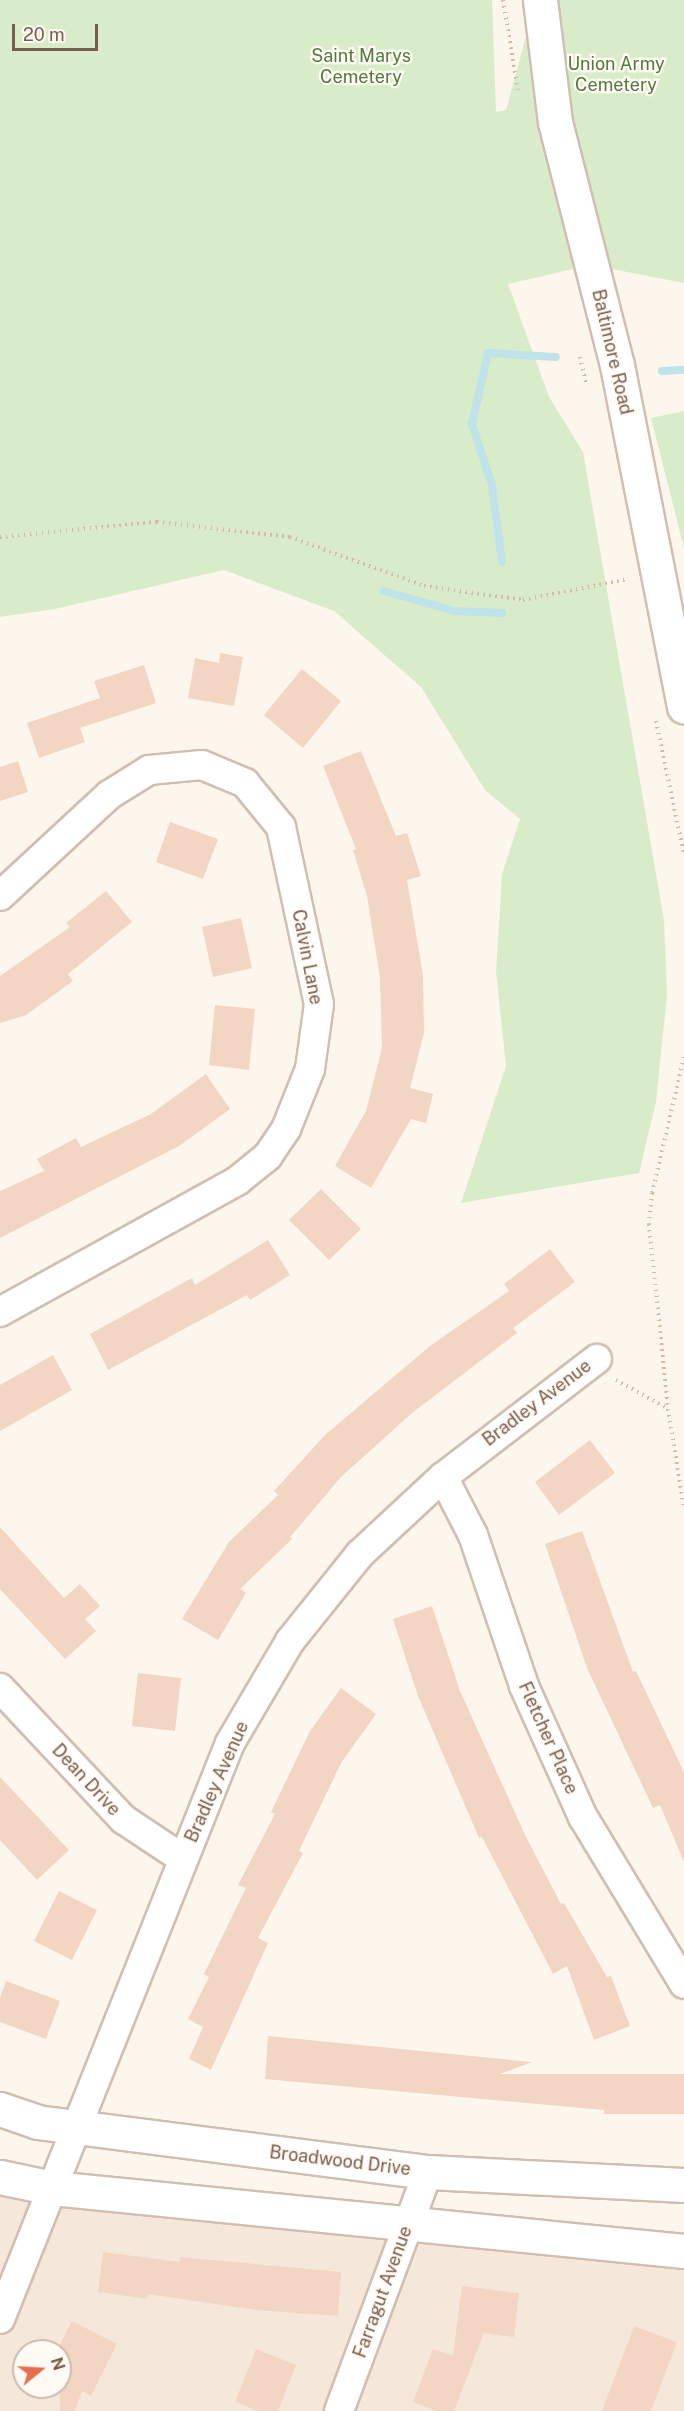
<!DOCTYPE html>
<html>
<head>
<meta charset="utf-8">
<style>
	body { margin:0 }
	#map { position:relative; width:684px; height:2411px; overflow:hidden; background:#fdf6ec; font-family:"Public Sans",sans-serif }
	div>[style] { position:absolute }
	.residential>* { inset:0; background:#f5e8da }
	.green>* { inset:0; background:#d8ecc9 }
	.stream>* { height:8px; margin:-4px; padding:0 4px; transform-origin:4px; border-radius:4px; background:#bfe3e8 }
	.building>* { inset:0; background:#f3d5c3 }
	.path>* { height:4px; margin-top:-2px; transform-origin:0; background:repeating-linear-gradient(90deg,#d9b8a5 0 1.5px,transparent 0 6px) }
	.roads { filter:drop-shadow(2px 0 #d1beb0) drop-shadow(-2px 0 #d1beb0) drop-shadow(0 2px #d1beb0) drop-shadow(0 -2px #d1beb0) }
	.street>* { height:28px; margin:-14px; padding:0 14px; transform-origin:14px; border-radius:14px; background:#fff }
	.secondary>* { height:33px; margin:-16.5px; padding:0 16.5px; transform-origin:16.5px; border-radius:16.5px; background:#fff }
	span { translate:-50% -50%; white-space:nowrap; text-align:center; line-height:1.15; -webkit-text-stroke:4.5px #fffaf3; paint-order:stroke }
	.park-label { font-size:18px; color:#537a41 }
	.street-label { font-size:18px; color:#7a5c4d }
	.north { position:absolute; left:12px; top:2339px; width:60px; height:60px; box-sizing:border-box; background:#fffaf3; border:2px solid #cabbb1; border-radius:50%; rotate:72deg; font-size:16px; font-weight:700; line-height:24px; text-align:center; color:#7a5c4d }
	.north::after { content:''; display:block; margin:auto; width:21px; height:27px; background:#e76f51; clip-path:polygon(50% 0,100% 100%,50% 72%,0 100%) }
	.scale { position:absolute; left:12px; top:24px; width:86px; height:27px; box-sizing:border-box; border:3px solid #7a5c4d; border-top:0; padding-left:8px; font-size:18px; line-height:21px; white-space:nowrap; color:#7a5c4d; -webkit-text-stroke:4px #fffaf3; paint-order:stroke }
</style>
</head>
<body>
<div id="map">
	<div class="residential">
		<i style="clip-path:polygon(evenodd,0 2187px,684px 2267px,684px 2411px,0 2411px,0 2187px,24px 2351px,60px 2351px,60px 2387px,24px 2387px,24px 2351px)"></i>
	</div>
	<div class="green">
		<i style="clip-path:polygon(0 0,492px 0,496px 112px,506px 110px,536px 0,684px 0,684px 283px,591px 265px,508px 284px,549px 397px,583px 452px,664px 920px,667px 995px,656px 1102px,639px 1173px,461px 1203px,506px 1066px,496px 971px,502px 874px,520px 819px,485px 790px,421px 687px,334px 611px,224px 570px,55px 609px,0 617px)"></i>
		<i style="clip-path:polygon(684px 411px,684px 548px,651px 418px)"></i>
	</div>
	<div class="stream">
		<i style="left:662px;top:371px;width:22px;rotate:-3deg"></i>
		<i style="left:502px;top:562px;width:78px;rotate:-97.4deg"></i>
		<i style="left:492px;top:485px;width:64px;rotate:-108.2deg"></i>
		<i style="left:472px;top:424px;width:73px;rotate:-77.3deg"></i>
		<i style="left:488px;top:353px;width:68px;rotate:3.4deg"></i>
		<i style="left:384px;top:591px;width:73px;rotate:15.9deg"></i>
		<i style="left:454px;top:611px;width:48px;rotate:2.4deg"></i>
	</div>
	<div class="building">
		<i style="clip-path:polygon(220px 653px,243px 657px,234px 706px,188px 698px,195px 658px,219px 663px)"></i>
		<i style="clip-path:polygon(144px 665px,156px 703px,80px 728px,85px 742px,39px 758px,27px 723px,100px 698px,94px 681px)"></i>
		<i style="clip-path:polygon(302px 669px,341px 701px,303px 748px,264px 715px)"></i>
		<i style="clip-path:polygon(361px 751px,396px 836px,407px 833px,421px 876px,407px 880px,423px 975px,424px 1033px,410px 1088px,433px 1094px,426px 1123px,411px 1119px,371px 1188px,335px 1166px,366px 1111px,382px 1048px,380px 978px,367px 896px,353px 850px,356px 849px,323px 766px)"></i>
		<i style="clip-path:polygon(18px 761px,28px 792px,0 801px,0 767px)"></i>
		<i style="clip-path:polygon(170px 822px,218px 839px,203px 879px,156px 862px)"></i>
		<i style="clip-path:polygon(106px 891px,132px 922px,68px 974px,73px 981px,26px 1015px,0 1023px,0 976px,70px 927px,66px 923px)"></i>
		<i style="clip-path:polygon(241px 918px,252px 968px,213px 977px,202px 927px)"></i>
		<i style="clip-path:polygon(215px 1005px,255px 1009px,249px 1070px,209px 1065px)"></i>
		<i style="clip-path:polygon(206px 1074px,230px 1109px,179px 1146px,0 1238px,0 1191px,44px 1171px,37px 1159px,76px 1138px,81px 1147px,151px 1114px)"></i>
		<i style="clip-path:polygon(321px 1189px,361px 1229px,329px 1260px,289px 1220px)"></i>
		<i style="clip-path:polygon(268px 1240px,290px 1275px,250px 1300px,247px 1295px,108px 1370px,90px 1334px,192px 1278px,195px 1285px)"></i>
		<i style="clip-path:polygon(550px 1249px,575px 1282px,513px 1328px,517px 1333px,412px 1413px,341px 1477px,290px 1537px,292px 1539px,240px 1589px,246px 1593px,218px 1640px,182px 1619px,229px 1542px,278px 1495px,274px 1491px,325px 1435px,430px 1346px,509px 1291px,504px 1284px)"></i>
		<i style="clip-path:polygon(53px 1355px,72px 1390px,0 1431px,0 1385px)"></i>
		<i style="clip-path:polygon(590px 1440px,615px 1473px,559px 1515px,535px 1482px)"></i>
		<i style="clip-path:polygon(0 1527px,64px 1598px,80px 1584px,100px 1606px,85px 1619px,96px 1631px,65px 1659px,0 1589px)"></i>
		<i style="clip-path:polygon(582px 1531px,633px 1672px,636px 1671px,684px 1772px,684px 1862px,660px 1805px,653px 1808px,587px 1668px,545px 1544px)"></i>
		<i style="clip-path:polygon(432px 1606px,460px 1691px,526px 1837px,561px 1904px,564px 1903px,607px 1977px,611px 1976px,630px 2026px,594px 2040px,567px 1966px,553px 1974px,482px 1837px,479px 1838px,418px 1696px,393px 1619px)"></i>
		<i style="clip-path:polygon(138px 1673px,181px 1678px,175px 1731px,132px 1726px)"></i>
		<i style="clip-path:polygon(341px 1688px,376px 1714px,341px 1763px,299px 1851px,303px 1853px,258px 1938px,268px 1943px,211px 2070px,189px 2059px,203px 2027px,188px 2019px,209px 1977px,204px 1974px,246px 1888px,238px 1885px,275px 1814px,271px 1812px,310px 1731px)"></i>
		<i style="clip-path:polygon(0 1777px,69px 1850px,37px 1880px,0 1840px)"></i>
		<i style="clip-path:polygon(59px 1891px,97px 1910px,72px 1960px,34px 1941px)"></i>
		<i style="clip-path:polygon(6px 1981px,60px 2001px,46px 2039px,0 2022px,0 1998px)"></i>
		<i style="clip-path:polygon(268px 2036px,532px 2062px,500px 2074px,684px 2074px,684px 2114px,604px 2114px,604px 2110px,265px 2079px)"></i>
		<i style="clip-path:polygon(103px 2252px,180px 2262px,180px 2257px,341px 2272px,338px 2316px,256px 2310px,148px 2294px,147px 2299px,98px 2292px)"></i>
		<i style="clip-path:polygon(462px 2286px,519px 2293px,514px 2337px,484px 2333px,454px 2411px,437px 2411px,413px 2402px,433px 2349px,453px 2356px)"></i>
		<i style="clip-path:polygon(72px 2321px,117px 2344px,91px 2396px,82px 2391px,75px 2411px,60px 2411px,60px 2344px)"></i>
		<i style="clip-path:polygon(634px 2326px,677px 2342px,651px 2411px,602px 2411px)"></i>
		<i style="clip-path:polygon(256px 2349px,296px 2365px,278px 2411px,258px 2411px,235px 2402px)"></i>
	</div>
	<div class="path">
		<i style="left:503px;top:0;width:91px;rotate:80.5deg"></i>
		<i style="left:580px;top:357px;width:26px;rotate:77deg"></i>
		<i style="left:0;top:537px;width:158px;rotate:-5.5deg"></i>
		<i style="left:157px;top:522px;width:134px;rotate:6.4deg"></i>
		<i style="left:290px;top:537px;width:143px;rotate:20.1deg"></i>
		<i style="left:424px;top:586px;width:100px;rotate:8deg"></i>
		<i style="left:523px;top:600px;width:107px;rotate:-11.3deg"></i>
		<i style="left:656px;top:721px;width:137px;rotate:78.2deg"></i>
		<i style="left:684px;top:1057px;width:140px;rotate:103.2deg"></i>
		<i style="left:652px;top:1193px;width:31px;rotate:96deg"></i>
		<i style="left:649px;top:1224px;width:186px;rotate:84.1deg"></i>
		<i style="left:668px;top:1409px;width:100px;rotate:80.8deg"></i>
		<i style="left:616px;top:1380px;width:58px;rotate:28.8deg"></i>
	</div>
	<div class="roads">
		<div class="street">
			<i style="left:0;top:896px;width:149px;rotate:-42.8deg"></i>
			<i style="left:109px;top:795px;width:47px;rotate:-32deg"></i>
			<i style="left:149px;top:770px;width:53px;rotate:-5.4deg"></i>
			<i style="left:202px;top:765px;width:47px;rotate:22.7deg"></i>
			<i style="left:245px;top:783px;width:57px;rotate:50.7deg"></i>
			<i style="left:281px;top:827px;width:181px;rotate:77.9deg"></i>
			<i style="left:319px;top:1004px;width:66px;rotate:97.9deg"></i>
			<i style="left:310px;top:1069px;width:65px;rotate:111.8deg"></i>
			<i style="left:286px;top:1129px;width:32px;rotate:124deg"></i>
			<i style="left:268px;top:1156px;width:40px;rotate:141deg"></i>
			<i style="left:237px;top:1181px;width:271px;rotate:151.1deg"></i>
			<i style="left:443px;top:1477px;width:65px;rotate:62.7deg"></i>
			<i style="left:473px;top:1535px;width:159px;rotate:71.3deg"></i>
			<i style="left:524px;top:1686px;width:144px;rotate:65.8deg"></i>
			<i style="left:583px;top:1817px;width:195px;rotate:58.8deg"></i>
			<i style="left:0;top:1688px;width:180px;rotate:46.8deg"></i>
			<i style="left:123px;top:1819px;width:72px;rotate:33.7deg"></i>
			<i style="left:0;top:2319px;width:620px;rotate:-68.23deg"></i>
			<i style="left:230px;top:1743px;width:118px;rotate:-59.5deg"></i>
			<i style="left:290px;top:1641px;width:112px;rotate:-51.2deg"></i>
			<i style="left:360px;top:1554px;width:113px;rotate:-42.9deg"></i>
			<i style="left:443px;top:1477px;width:194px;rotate:-37.5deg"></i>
			<i style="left:339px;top:2411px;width:255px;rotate:-69.6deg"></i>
		</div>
		<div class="secondary">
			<i style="left:540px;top:0;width:123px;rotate:83deg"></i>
			<i style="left:555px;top:122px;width:251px;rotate:75.7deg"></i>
			<i style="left:617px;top:365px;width:348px;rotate:78.9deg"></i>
			<i style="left:0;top:2109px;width:39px;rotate:19deg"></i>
			<i style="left:37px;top:2122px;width:394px;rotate:7.3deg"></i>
			<i style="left:428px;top:2172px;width:256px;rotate:2.9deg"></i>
			<i style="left:0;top:2177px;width:53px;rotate:11.9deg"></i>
			<i style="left:52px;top:2188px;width:635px;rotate:5.69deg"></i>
		</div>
	</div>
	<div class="park-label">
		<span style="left:361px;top:67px">Saint Marys<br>Cemetery</span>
		<span style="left:616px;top:75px">Union Army<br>Cemetery</span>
	</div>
	<div class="street-label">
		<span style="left:612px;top:352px;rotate:77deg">Baltimore Road</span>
		<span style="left:307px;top:957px;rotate:79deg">Calvin Lane</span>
		<span style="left:537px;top:1403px;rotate:-37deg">Bradley Avenue</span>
		<span style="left:548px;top:1738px;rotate:66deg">Fletcher Place</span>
		<span style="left:86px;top:1780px;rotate:47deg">Dean Drive</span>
		<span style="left:217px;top:1782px;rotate:-66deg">Bradley Avenue</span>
		<span style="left:340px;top:2161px;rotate:7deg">Broadwood Drive</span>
		<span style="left:383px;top:2292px;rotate:-70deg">Farragut Avenue</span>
	</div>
	<div class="north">N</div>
	<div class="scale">20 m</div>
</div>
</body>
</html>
